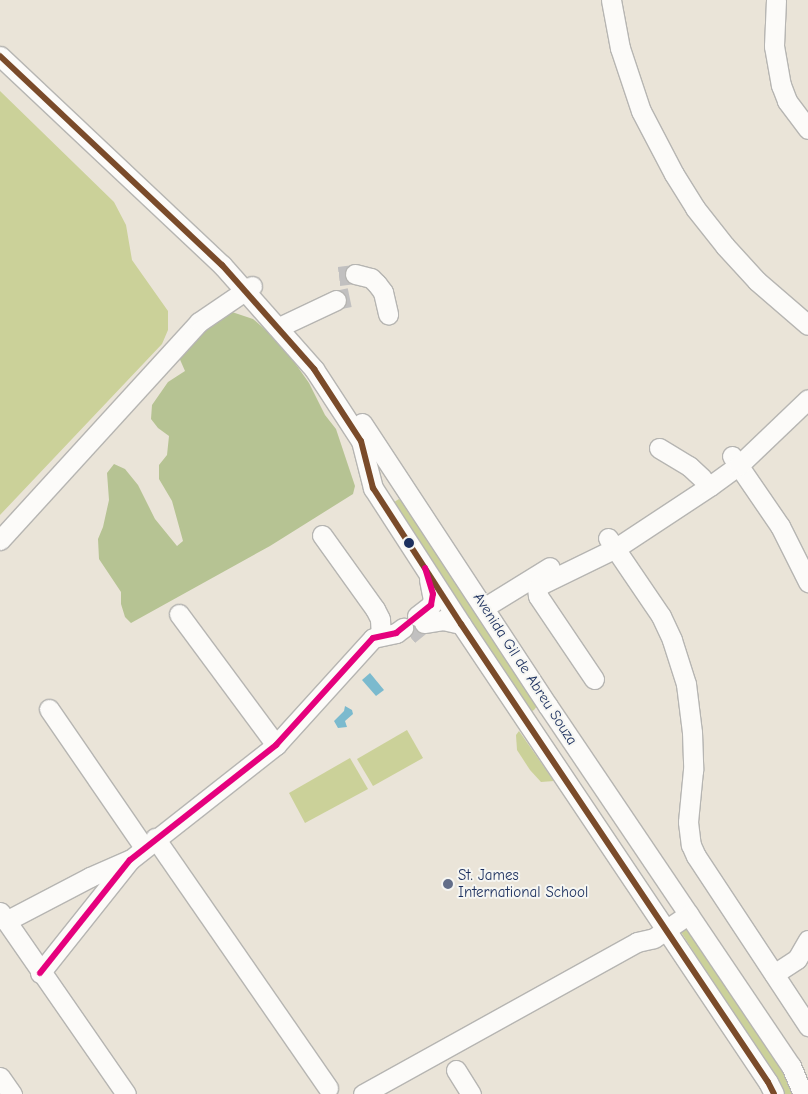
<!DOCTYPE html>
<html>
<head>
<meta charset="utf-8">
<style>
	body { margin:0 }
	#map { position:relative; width:808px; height:1094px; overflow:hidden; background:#eae4d8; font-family:"Comic Neue",sans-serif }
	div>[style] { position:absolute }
	.green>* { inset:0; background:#cbd199 }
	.forest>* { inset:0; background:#b6c393 }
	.water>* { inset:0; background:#7bbace }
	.minor-tunnel>* { height:19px; margin-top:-9.5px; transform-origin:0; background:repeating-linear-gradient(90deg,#c1c0c0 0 19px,transparent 0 28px) }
	.roads { filter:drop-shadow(1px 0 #b6b5b2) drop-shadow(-1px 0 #b6b5b2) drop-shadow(0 1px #b6b5b2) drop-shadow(0 -1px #b6b5b2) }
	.minor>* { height:19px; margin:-9.5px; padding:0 9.5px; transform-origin:9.5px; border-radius:9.5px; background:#fcfbf9 }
	.bus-1>* { height:6px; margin:-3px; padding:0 3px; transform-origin:3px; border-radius:3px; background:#7a4b2a }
	.bus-2>* { height:6px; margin:-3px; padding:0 3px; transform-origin:3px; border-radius:3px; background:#e5007d }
	.dots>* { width:14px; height:14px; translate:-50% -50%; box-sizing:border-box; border:2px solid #f6f6f2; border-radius:50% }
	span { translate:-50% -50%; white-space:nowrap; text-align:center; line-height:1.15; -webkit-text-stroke:4px #f6f6f2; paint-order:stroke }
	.street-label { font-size:15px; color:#1b2f5e }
	.poi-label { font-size:15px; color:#1b2f5e }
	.left { translate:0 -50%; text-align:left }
</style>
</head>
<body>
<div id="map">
	<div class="green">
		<i style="clip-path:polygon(0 91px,114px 202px,126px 225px,132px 260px,168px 311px,168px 330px,162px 344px,0 515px)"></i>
		<i style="clip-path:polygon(399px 499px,408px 509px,537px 706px,534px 710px,530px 712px,391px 504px)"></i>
		<i style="clip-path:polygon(407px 730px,423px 758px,373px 786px,357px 759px)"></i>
		<i style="clip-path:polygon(519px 731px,554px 781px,541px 782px,530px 770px,517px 750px,516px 735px)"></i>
		<i style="clip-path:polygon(350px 758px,368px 789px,305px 823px,289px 793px)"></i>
		<i style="clip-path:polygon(688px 924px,774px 1055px,797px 1094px,784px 1094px,681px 932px)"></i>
	</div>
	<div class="forest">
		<i style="clip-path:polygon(229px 311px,253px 319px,268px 332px,281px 343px,309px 383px,325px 415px,336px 429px,355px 486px,353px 494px,270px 546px,131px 623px,125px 617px,121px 604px,121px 592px,99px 559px,98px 539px,103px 527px,109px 500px,107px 473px,114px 464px,125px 469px,138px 485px,155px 519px,177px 546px,183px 541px,172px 501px,159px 479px,159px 465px,167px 455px,169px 436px,158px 428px,151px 419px,152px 405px,168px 382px,185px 371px,178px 355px,197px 329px)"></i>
	</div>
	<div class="water">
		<i style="clip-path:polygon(370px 673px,384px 690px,376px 696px,362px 680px)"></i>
		<i style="clip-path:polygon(345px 706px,352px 710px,353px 714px,345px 721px,347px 727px,338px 728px,334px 721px,344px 711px)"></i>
	</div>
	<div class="minor-tunnel">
		<i style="left:339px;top:276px;width:16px;rotate:-7deg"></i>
		<i style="left:336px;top:300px;width:14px;rotate:-12deg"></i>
		<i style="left:409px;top:635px;width:19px;rotate:-39deg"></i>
	</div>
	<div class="roads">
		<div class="minor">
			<i style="left:611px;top:0;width:49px;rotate:79.4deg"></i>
			<i style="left:620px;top:48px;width:66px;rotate:71.6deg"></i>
			<i style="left:641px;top:111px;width:71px;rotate:62.4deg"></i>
			<i style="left:674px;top:174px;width:40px;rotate:58deg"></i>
			<i style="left:695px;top:208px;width:48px;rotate:51.7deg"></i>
			<i style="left:725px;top:246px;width:47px;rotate:47.6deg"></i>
			<i style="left:757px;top:281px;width:67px;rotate:40.8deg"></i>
			<i style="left:776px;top:0;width:46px;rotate:92.5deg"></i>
			<i style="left:774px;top:46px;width:40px;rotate:80deg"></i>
			<i style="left:781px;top:85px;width:17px;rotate:69deg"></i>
			<i style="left:787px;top:101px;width:35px;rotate:53deg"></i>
			<i style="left:0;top:56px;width:305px;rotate:43.3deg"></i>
			<i style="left:222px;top:265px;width:139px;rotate:48.5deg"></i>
			<i style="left:314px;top:369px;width:86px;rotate:56.9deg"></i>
			<i style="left:361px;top:441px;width:49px;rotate:75.7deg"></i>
			<i style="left:373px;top:488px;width:162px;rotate:57.1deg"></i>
			<i style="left:461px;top:624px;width:551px;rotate:56.17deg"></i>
			<i style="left:768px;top:1082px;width:13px;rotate:63deg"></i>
			<i style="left:355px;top:274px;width:16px;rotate:14deg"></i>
			<i style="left:371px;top:278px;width:8px;rotate:45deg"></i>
			<i style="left:377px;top:284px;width:10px;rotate:53deg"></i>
			<i style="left:383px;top:292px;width:23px;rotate:77deg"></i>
			<i style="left:279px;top:327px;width:63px;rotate:-25.3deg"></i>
			<i style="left:362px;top:423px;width:339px;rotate:56.7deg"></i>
			<i style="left:548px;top:706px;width:434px;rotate:56deg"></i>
			<i style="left:791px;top:1066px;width:30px;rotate:67deg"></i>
			<i style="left:659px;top:448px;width:35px;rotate:31deg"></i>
			<i style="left:689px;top:466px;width:18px;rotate:43deg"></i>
			<i style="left:732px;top:456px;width:85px;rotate:55.6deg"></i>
			<i style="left:780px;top:526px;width:63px;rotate:63.4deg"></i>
			<i style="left:322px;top:535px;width:91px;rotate:54.4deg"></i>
			<i style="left:375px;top:609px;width:11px;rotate:63deg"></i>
			<i style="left:380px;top:619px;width:17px;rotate:87deg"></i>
			<i style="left:608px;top:538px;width:94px;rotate:55.8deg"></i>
			<i style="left:661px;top:616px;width:26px;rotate:65deg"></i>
			<i style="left:672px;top:640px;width:46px;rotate:72.3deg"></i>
			<i style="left:686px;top:684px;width:48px;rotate:82.9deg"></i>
			<i style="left:692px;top:732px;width:38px;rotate:88deg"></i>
			<i style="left:693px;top:770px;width:52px;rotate:95.5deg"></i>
			<i style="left:688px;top:822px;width:23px;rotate:83deg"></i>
			<i style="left:691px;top:845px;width:12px;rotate:66deg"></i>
			<i style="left:696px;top:856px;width:204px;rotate:56.6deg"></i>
			<i style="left:0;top:540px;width:295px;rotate:-47.6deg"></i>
			<i style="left:199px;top:322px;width:64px;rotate:-34.2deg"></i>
			<i style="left:485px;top:607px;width:76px;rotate:-31.6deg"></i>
			<i style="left:179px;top:614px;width:163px;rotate:53.5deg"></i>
			<i style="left:417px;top:616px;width:18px;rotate:-38deg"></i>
			<i style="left:431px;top:605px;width:5px;rotate:-68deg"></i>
			<i style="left:433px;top:600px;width:21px;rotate:-101deg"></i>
			<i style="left:424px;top:623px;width:19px;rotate:-9deg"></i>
			<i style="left:443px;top:620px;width:18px;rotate:13deg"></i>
			<i style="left:594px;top:679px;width:100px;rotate:-124deg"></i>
			<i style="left:538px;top:596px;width:8px;rotate:-97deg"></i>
			<i style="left:537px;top:588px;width:4px;rotate:-45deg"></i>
			<i style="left:540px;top:585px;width:85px;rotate:-26deg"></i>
			<i style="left:616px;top:548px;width:113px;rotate:-33.4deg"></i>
			<i style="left:710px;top:486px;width:36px;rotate:-36deg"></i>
			<i style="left:739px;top:465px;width:95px;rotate:-43.7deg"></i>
			<i style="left:49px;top:709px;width:168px;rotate:55.5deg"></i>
			<i style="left:155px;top:838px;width:304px;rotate:55.3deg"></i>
			<i style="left:0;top:912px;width:221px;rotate:55.3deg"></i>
			<i style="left:6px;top:921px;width:95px;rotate:-27.6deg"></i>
			<i style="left:90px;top:877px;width:43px;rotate:-23.6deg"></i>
			<i style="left:40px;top:973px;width:144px;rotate:-51.5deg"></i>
			<i style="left:130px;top:860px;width:186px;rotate:-38.2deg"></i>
			<i style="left:276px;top:745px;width:144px;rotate:-47.8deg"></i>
			<i style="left:373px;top:638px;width:24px;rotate:-12deg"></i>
			<i style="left:396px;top:633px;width:9px;rotate:-36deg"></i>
			<i style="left:774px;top:974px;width:27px;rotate:-33deg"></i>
			<i style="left:797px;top:959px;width:22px;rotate:-60deg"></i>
			<i style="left:456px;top:1070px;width:28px;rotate:58deg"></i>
			<i style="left:0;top:1077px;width:21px;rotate:55deg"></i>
			<i style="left:363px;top:1094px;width:313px;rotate:-29deg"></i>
			<i style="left:637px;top:942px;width:17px;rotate:-13deg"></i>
			<i style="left:654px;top:938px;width:42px;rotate:-34.4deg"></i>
		</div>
	</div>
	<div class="bus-1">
		<i style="left:0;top:56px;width:305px;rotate:43.3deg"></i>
		<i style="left:222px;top:265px;width:139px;rotate:48.5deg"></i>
		<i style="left:314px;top:369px;width:86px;rotate:56.9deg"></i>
		<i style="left:361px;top:441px;width:49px;rotate:75.7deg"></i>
		<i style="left:373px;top:488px;width:162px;rotate:57.1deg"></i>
		<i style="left:461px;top:624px;width:551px;rotate:56.17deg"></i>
		<i style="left:768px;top:1082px;width:13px;rotate:63deg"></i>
	</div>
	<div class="bus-2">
		<i style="left:40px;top:973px;width:144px;rotate:-51.5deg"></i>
		<i style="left:130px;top:860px;width:186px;rotate:-38.2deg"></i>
		<i style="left:276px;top:745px;width:144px;rotate:-47.8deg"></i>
		<i style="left:373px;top:638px;width:24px;rotate:-12deg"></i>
		<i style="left:396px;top:633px;width:45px;rotate:-38.7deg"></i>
		<i style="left:431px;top:605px;width:11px;rotate:-80deg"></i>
		<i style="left:433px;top:594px;width:27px;rotate:-107deg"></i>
	</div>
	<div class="dots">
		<i style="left:409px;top:543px;background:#1b2f5e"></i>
		<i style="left:448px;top:884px;background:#636e89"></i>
	</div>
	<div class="street-label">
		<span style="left:525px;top:669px;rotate:57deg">Avenida Gil de Abreu Souza</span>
	</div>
	<div class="poi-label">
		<span class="left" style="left:458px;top:884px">St. James<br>International School</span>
	</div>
</div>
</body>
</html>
